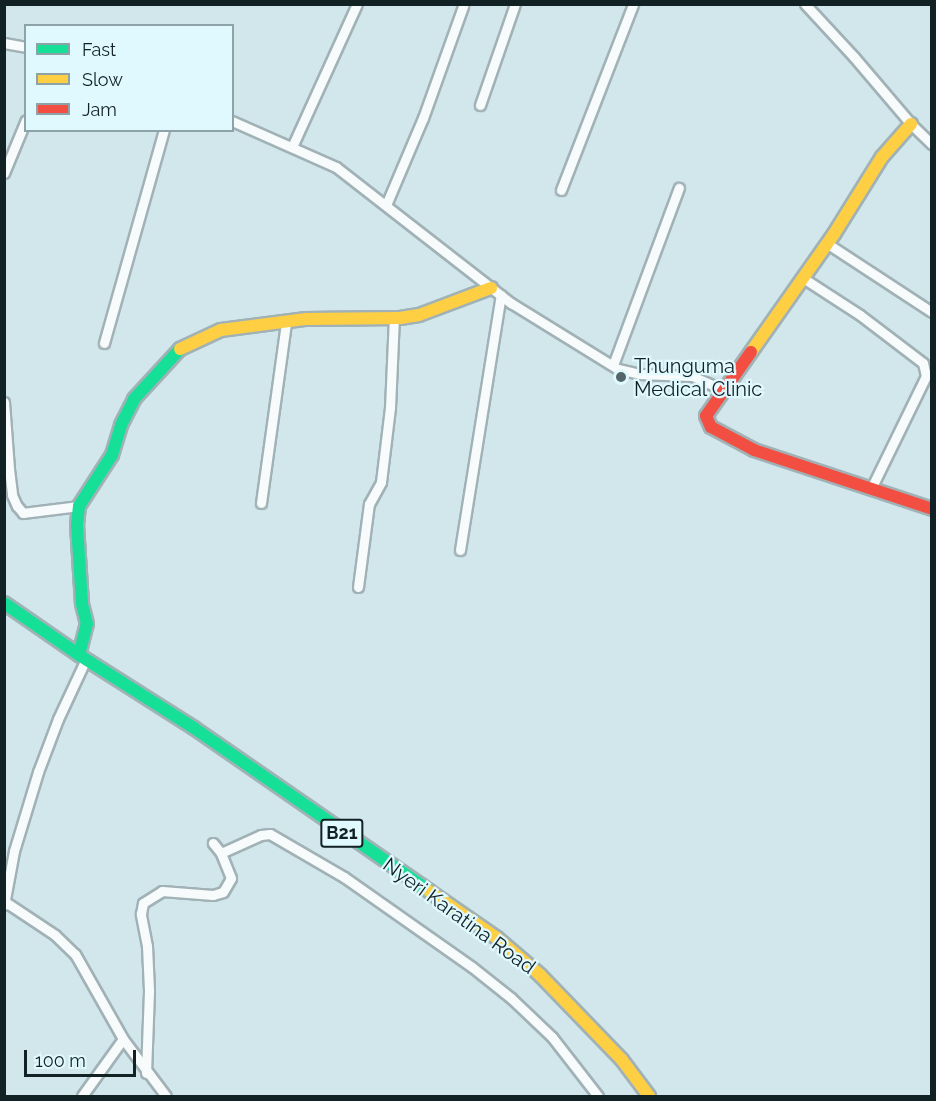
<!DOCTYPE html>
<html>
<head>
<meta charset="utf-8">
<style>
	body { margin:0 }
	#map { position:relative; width:936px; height:1101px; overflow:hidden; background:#d1e7ec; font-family:Raleway,sans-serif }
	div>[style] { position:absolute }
	.roads { filter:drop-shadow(2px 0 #a1b2b6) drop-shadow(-2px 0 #a1b2b6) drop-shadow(0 2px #a1b2b6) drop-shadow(0 -2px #a1b2b6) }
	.street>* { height:9px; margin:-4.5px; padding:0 4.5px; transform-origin:4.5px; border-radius:4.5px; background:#f8fbfc }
	.fast>* { height:12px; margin:-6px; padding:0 6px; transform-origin:6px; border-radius:6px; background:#16e098 }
	.slow>* { height:12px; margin:-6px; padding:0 6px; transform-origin:6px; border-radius:6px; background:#ffcf43 }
	.jam>* { height:12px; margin:-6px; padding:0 6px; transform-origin:6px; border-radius:6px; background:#f24e42 }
	.dots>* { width:16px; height:16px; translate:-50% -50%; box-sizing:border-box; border:3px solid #e0f9fe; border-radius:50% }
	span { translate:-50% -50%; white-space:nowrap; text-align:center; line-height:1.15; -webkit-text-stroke:4.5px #e0f9fe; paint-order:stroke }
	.shield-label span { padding:2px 4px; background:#e0f9fe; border:2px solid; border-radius:4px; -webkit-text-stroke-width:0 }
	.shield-label { font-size:18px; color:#112124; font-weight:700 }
	.poi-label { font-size:20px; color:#112124 }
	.left { translate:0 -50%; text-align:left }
	.street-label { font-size:20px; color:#112124 }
	.frame { position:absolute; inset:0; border:6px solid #112124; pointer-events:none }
	.legend { position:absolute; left:24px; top:24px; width:210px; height:108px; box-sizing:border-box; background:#e0f9fe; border:2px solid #8da3a7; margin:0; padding:8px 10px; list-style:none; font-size:18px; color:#112124 }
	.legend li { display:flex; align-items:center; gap:12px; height:30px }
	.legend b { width:30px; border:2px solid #8da3a7 }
	.scale { position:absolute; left:24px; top:1050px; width:112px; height:27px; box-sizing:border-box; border:3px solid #112124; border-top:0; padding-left:8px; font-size:18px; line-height:21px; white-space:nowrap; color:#112124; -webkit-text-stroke:4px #e0f9fe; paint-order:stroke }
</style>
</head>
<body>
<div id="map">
	<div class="roads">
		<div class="street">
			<i style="left:805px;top:4px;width:72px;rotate:47.2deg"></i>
			<i style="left:854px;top:57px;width:88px;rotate:49.6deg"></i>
			<i style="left:911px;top:124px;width:29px;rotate:44deg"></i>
			<i style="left:4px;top:43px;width:22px;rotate:10deg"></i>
			<i style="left:480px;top:105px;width:107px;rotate:-70.9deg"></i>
			<i style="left:232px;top:121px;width:114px;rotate:23.9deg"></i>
			<i style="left:336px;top:167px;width:222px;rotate:37.9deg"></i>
			<i style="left:511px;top:303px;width:126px;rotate:31.7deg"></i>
			<i style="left:618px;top:369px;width:22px;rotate:13deg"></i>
			<i style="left:639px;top:374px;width:53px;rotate:2.2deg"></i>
			<i style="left:692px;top:376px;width:36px;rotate:24deg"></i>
			<i style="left:292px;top:147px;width:157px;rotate:-65.6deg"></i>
			<i style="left:4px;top:173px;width:57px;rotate:-67.5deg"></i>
			<i style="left:561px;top:190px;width:199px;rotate:-68.8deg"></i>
			<i style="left:386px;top:205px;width:95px;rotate:-67deg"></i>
			<i style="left:423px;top:118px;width:119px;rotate:-70.3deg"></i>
			<i style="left:828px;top:244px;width:124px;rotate:33.2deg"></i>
			<i style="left:803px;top:278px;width:68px;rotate:33deg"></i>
			<i style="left:860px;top:315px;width:79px;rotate:37.3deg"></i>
			<i style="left:923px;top:363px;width:13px;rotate:77deg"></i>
			<i style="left:926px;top:376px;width:126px;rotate:116deg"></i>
			<i style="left:104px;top:343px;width:221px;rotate:-74.3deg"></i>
			<i style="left:613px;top:365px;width:189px;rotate:-69.6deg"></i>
			<i style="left:4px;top:402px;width:67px;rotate:85.7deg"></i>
			<i style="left:9px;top:469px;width:26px;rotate:83deg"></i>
			<i style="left:12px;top:495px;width:12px;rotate:66deg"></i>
			<i style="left:17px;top:506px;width:9px;rotate:49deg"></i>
			<i style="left:23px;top:513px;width:56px;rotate:-7.1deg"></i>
			<i style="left:261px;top:503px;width:183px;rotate:-82.1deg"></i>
			<i style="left:460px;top:550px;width:258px;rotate:-80.9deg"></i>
			<i style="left:358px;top:587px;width:84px;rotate:-82.5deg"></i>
			<i style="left:369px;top:504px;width:25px;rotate:-61deg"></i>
			<i style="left:381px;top:482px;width:75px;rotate:-83.1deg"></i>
			<i style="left:390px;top:408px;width:90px;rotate:-87.5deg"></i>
			<i style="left:221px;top:853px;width:44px;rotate:-24.2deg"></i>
			<i style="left:261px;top:835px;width:9px;rotate:-6deg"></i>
			<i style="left:270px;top:834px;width:86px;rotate:30.2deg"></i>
			<i style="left:344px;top:877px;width:156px;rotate:35.1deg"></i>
			<i style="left:472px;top:967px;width:50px;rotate:38.5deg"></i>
			<i style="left:511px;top:998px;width:57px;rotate:43.6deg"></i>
			<i style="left:552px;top:1037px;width:75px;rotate:52.1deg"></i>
			<i style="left:4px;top:901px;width:61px;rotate:33.7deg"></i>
			<i style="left:55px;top:935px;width:28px;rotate:44deg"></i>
			<i style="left:75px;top:954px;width:98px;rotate:60.5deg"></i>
			<i style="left:123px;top:1039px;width:71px;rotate:53deg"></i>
			<i style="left:4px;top:905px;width:55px;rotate:-79.5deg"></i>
			<i style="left:14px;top:851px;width:83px;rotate:-73.1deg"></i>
			<i style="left:38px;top:772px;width:57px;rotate:-69.3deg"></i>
			<i style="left:58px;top:719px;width:66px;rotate:-65deg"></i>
			<i style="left:146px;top:1073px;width:83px;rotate:-87.9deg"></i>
			<i style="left:149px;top:990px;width:44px;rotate:-92.6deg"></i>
			<i style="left:147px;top:946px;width:33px;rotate:-101deg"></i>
			<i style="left:141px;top:914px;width:11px;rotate:-80deg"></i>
			<i style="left:143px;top:903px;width:22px;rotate:-32deg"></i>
			<i style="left:162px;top:891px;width:51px;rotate:4.5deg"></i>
			<i style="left:213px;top:895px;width:10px;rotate:-17deg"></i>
			<i style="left:223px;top:892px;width:16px;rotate:-60deg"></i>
			<i style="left:231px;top:878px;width:27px;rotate:-112deg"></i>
			<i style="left:221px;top:853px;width:13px;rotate:-129deg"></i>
			<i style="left:82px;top:1096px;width:70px;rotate:-54.3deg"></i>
		</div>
		<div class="fast">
			<i style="left:4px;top:603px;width:91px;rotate:34.7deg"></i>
			<i style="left:79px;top:655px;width:136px;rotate:32.4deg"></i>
			<i style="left:194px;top:728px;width:286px;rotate:34.7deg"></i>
			<i style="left:79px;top:655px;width:32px;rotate:-76deg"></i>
			<i style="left:87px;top:624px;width:21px;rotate:-104deg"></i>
			<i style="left:82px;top:604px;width:79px;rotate:-93.6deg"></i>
			<i style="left:77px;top:525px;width:19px;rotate:-84deg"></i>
			<i style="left:79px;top:506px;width:61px;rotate:-57.1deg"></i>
			<i style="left:112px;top:455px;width:31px;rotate:-73deg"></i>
			<i style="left:121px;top:425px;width:29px;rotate:-63deg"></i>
			<i style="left:134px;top:399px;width:68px;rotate:-47.4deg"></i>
		</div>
		<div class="slow">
			<i style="left:180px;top:349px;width:45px;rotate:-24.9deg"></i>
			<i style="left:221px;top:330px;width:86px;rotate:-7.4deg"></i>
			<i style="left:306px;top:319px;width:94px;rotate:-0.6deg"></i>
			<i style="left:400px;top:318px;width:19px;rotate:-9deg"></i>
			<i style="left:419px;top:315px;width:77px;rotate:-20.6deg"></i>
			<i style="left:751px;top:352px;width:144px;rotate:-54.9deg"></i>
			<i style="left:834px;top:234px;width:91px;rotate:-58.1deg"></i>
			<i style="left:882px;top:157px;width:44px;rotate:-48.7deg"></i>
			<i style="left:429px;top:891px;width:83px;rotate:34.7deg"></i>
			<i style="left:497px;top:938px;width:57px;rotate:40.7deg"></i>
			<i style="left:540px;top:975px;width:118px;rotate:46deg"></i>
			<i style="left:622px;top:1060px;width:45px;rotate:53.1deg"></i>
		</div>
		<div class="jam">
			<i style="left:751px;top:352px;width:78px;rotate:125.1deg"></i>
			<i style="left:706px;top:416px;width:12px;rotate:66deg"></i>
			<i style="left:711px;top:427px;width:49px;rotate:28.1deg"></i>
			<i style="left:754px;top:450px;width:188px;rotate:18.3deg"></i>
		</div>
	</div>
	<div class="dots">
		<i style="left:621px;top:377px;background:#54666a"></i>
	</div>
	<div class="shield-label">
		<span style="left:342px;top:833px">B21</span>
	</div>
	<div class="poi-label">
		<span class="left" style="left:634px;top:378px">Thunguma<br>Medical Clinic</span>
	</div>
	<div class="street-label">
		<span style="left:459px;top:916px;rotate:36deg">Nyeri Karatina Road</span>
	</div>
	<div class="frame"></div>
	<ul class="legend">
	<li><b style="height:8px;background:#16e098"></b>Fast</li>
	<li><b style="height:8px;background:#ffcf43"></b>Slow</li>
	<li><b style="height:8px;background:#f24e42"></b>Jam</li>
	</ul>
	<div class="scale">100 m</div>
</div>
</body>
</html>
